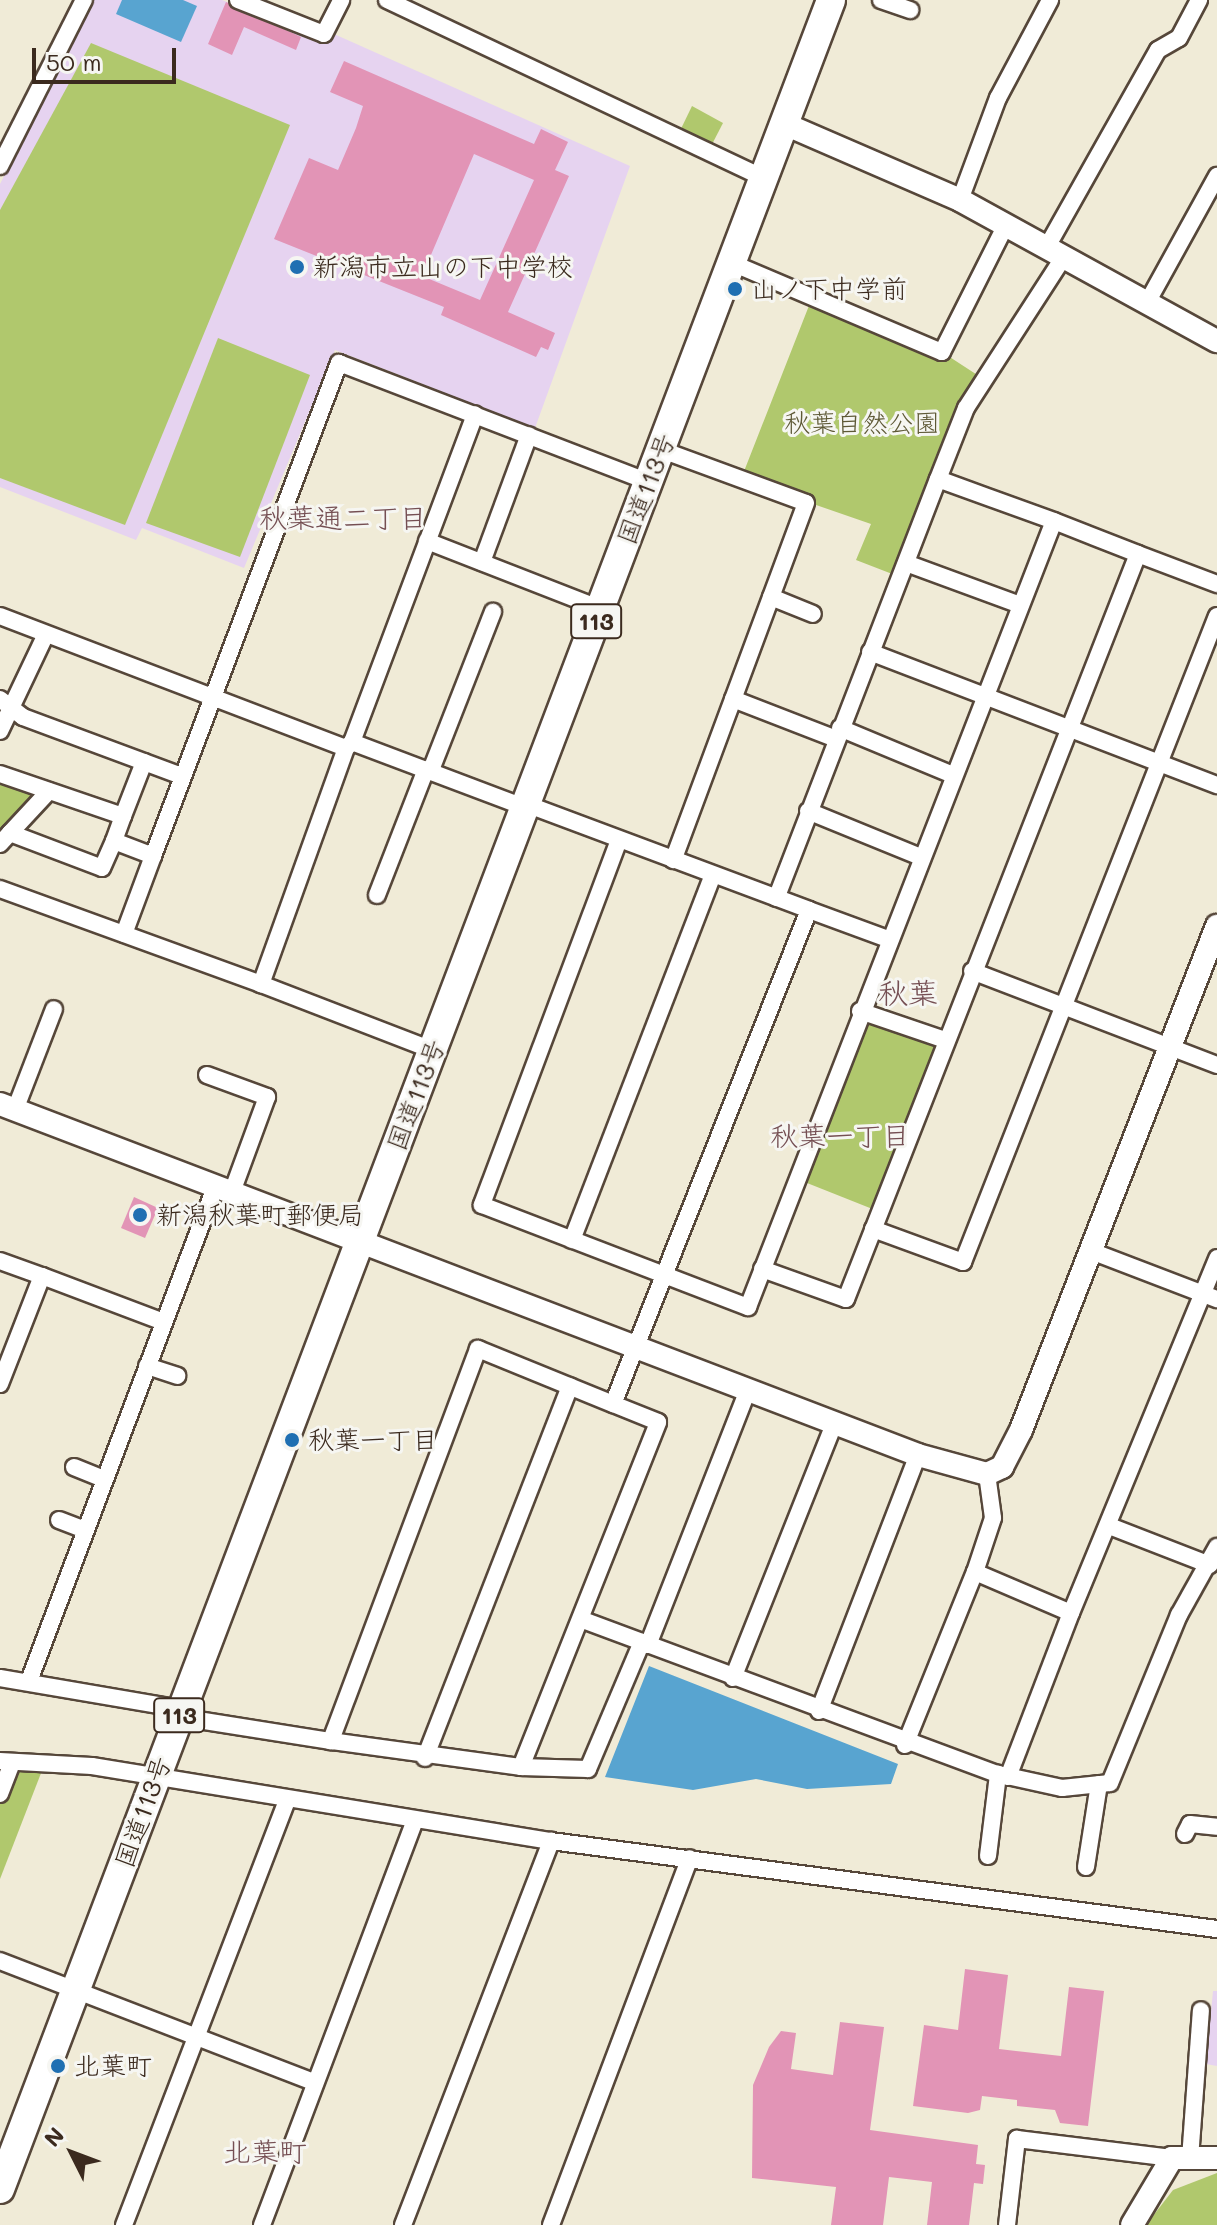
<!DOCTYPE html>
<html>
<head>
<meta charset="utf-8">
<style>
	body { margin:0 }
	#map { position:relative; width:1217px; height:2225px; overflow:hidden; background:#f0ebd7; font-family:Mali,"Klee One",sans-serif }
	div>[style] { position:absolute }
	.built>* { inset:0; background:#e6d3f0 }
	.green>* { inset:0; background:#b0c86d }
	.water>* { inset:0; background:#58a4d0 }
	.building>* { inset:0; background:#e294b6 }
	.roads { filter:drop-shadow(2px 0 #56473a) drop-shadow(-2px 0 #56473a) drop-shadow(0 2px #56473a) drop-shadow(0 -2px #56473a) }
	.street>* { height:16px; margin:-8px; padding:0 8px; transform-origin:8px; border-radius:8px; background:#fff }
	.secondary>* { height:22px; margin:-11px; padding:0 11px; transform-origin:11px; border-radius:11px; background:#fff }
	.highway>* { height:28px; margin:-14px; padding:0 14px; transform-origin:14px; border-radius:14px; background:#fff }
	.dots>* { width:22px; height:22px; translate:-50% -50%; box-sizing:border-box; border:4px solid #f6f6f2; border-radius:50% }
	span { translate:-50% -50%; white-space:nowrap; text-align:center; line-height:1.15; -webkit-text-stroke:6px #f6f6f2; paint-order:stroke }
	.shield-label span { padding:2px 6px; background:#f6f6f2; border:2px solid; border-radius:6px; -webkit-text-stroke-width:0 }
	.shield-label { font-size:24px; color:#3b2a1e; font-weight:700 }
	.poi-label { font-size:26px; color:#3b2a1e }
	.left { translate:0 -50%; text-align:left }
	.park-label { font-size:26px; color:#5e5936 }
	.street-label { font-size:26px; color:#3b2a1e }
	.neighbourhood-label { font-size:28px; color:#754f53 }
	.quarter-label { font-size:30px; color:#754f53 }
	.north { position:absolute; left:32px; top:2113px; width:80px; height:80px; -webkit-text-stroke:6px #f6f6f2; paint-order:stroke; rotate:312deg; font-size:22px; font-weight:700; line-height:32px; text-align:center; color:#3b2a1e }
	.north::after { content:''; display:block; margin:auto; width:28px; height:36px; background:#3b2a1e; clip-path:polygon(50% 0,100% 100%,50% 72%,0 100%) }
	.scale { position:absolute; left:32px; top:48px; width:144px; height:36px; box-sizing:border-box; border:4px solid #3b2a1e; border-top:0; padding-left:10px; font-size:24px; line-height:28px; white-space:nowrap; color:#3b2a1e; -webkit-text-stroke:6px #f6f6f2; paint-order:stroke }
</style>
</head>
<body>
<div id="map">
	<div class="built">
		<i style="clip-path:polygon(93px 0,222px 0,327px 43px,334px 34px,630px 166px,535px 428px,335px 350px,244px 568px,142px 528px,136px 540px,0 487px,0 184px)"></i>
		<i style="clip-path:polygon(1213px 1991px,1217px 1991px,1217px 2066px,1206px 2064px)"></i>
	</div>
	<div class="green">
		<i style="clip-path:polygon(91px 43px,290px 125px,125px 525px,0 478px,0 210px)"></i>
		<i style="clip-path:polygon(692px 106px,723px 123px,708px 152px,677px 137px)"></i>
		<i style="clip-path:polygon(812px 298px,942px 352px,985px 380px,900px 577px,856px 560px,871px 524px,741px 479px)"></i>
		<i style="clip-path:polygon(218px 338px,310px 375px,240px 557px,146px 523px)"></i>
		<i style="clip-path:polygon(0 776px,44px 792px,0 840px)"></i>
		<i style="clip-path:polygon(860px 1011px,945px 1040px,880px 1212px,797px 1179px)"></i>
		<i style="clip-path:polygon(12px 1762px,43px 1768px,0 1879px,0 1794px)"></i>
		<i style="clip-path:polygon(1217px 2173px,1217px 2225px,1146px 2225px,1173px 2190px)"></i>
	</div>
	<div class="water">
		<i style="clip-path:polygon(122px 0,183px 0,197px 6px,181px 42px,116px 14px)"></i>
		<i style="clip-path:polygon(649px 1666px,898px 1764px,891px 1784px,807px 1789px,756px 1779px,693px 1790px,605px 1777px)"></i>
	</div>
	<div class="building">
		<i style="clip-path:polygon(226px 2px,301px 37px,296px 50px,244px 27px,232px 55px,208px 44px)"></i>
		<i style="clip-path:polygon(evenodd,344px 61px,534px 144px,541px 129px,568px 142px,555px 170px,569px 176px,508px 312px,555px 333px,548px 350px,541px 347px,536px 357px,441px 315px,444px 307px,274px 239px,309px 158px,338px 170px,356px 128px,363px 106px,330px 92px,344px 61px,474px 154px,534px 180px,480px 300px,422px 276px,474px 154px)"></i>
		<i style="clip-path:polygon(134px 1197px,158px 1208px,145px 1238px,121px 1228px)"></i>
		<i style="clip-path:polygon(965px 1969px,1008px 1975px,999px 2049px,1061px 2056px,1069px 1987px,1104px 1991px,1088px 2126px,1060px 2123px,1055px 2110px,1017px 2106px,1017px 2100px,982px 2096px,980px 2110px,968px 2113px,913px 2106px,924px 2025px,958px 2030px)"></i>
		<i style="clip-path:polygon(840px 2022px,884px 2027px,870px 2130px,978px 2145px,976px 2164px,985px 2165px,983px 2184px,974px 2183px,969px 2225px,927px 2225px,932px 2182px,889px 2177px,883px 2225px,831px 2225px,836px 2187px,752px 2178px,753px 2085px,769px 2047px,781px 2031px,796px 2033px,791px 2069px,833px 2075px)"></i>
	</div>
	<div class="roads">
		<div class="street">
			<i style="left:238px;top:0;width:92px;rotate:21.6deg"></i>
			<i style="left:324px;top:34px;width:38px;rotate:-63deg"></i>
			<i style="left:387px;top:0;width:418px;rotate:25.3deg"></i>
			<i style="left:881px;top:0;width:31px;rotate:19deg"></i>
			<i style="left:0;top:166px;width:186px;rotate:-63.2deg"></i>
			<i style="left:960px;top:200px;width:109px;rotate:-69.6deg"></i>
			<i style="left:998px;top:98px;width:111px;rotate:-62deg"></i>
			<i style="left:1048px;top:245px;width:224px;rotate:-60.6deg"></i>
			<i style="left:1158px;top:50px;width:24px;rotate:-30deg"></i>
			<i style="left:1179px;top:38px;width:43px;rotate:-62.2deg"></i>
			<i style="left:732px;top:263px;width:228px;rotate:23deg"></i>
			<i style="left:942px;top:352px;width:142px;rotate:-63.3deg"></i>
			<i style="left:1148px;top:301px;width:143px;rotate:-61.1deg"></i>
			<i style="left:662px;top:450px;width:153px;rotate:20.2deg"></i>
			<i style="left:806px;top:503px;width:381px;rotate:110.4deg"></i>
			<i style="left:938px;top:479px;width:76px;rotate:-68.5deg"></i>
			<i style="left:966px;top:408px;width:182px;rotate:-57.1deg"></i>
			<i style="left:427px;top:541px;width:187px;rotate:21.3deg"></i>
			<i style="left:1138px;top:554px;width:85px;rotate:20.8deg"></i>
			<i style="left:482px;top:562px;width:135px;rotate:-69.7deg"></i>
			<i style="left:906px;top:563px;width:121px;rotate:20.2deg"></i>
			<i style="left:771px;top:597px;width:45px;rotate:22deg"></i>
			<i style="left:0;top:616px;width:370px;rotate:20.9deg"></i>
			<i style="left:346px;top:748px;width:251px;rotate:109.8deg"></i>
			<i style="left:261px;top:984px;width:183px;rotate:21.1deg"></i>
			<i style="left:870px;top:652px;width:372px;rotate:21deg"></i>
			<i style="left:0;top:699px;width:29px;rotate:38deg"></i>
			<i style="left:23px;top:717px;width:170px;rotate:20.4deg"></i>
			<i style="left:733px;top:699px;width:110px;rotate:21.2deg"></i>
			<i style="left:840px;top:728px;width:122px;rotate:22.6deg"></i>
			<i style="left:0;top:731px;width:107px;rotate:-64.6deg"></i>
			<i style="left:352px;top:742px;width:350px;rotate:-69.4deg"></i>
			<i style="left:347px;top:747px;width:7px;rotate:-45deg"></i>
			<i style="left:352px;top:742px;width:184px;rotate:20.7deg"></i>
			<i style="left:431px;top:770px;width:170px;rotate:-68.6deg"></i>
			<i style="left:0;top:774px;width:130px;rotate:18.9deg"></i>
			<i style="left:123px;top:816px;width:27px;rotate:110deg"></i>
			<i style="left:114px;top:841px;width:42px;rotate:21deg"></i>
			<i style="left:153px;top:856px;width:83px;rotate:110.4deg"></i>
			<i style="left:526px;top:804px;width:302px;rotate:20.5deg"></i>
			<i style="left:809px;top:910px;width:531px;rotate:111.64deg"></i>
			<i style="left:613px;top:1404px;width:146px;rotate:-157.8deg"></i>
			<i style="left:478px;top:1349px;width:419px;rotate:110.6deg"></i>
			<i style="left:331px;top:1741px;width:192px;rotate:7.8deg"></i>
			<i style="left:521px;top:1767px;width:371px;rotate:-68.3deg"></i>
			<i style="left:658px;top:1422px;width:48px;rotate:-158.2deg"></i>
			<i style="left:808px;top:811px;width:122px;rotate:22.2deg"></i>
			<i style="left:123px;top:816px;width:58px;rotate:-68.7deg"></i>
			<i style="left:10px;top:833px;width:57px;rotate:-47.1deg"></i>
			<i style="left:619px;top:840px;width:390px;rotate:110.6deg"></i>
			<i style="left:482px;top:1205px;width:285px;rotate:21deg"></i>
			<i style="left:748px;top:1307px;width:843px;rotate:-68.73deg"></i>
			<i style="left:1054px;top:521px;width:123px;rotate:-160.1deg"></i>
			<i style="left:938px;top:479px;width:449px;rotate:111.1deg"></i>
			<i style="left:0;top:844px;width:15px;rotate:-48deg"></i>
			<i style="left:10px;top:833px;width:98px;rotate:20.8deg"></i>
			<i style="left:102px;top:868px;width:30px;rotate:-66deg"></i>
			<i style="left:153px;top:856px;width:527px;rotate:-69.33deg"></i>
			<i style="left:339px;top:363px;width:332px;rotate:21deg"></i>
			<i style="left:0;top:889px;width:278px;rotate:20deg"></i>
			<i style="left:377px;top:895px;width:135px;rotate:-68.7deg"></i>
			<i style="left:809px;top:910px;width:84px;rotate:20.2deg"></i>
			<i style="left:972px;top:971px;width:262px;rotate:21deg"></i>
			<i style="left:860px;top:1011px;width:90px;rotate:18.8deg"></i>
			<i style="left:207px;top:1075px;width:64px;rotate:20.1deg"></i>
			<i style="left:267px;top:1097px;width:101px;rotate:110.2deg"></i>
			<i style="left:15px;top:1110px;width:108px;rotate:-68.9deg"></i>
			<i style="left:873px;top:1229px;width:96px;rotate:20.1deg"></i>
			<i style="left:963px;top:1262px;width:694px;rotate:-68.54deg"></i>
			<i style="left:572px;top:1240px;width:391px;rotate:-68.9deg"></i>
			<i style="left:1091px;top:1251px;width:135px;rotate:20.9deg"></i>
			<i style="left:0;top:1261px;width:45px;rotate:19.7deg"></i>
			<i style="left:42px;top:1276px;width:116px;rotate:111.3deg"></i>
			<i style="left:762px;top:1269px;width:89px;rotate:19.7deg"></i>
			<i style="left:846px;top:1299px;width:800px;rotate:-68.6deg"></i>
			<i style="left:1138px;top:554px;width:90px;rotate:-158.6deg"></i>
			<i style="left:42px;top:1276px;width:130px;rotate:20.7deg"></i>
			<i style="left:147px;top:1366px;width:32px;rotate:18deg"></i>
			<i style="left:74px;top:1467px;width:32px;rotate:22deg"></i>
			<i style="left:987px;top:1474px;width:44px;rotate:82.2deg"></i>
			<i style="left:993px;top:1518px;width:57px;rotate:108.4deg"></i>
			<i style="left:975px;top:1572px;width:104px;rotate:23.1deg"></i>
			<i style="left:1071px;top:1613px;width:384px;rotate:-67.6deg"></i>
			<i style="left:59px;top:1520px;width:28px;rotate:21deg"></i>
			<i style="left:1112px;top:1527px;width:105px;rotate:21.2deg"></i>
			<i style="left:583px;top:1620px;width:443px;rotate:20.4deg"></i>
			<i style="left:998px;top:1774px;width:66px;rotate:12.3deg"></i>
			<i style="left:1062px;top:1788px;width:48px;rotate:-5.9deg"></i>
			<i style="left:1110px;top:1783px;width:182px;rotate:-67.7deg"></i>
			<i style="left:1179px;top:1615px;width:78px;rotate:-60.8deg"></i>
			<i style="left:648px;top:1645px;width:274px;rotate:-68.6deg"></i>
			<i style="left:0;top:1678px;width:185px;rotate:9.7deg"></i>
			<i style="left:733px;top:1678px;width:276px;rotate:-68.3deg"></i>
			<i style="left:29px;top:1681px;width:530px;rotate:-69.34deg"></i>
			<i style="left:819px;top:1711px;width:274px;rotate:-68.9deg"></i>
			<i style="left:179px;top:1717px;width:154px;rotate:9deg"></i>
			<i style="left:905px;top:1745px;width:187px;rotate:-68deg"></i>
			<i style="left:425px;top:1758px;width:399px;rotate:-68.7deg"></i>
			<i style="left:0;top:1761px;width:92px;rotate:3.1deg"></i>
			<i style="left:92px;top:1766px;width:465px;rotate:9.3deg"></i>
			<i style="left:551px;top:1841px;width:672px;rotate:7.53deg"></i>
			<i style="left:521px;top:1767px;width:67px;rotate:1.7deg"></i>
			<i style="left:588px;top:1769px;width:138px;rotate:-67deg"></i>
			<i style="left:1008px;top:1777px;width:176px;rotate:-69deg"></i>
			<i style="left:0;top:1794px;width:34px;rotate:-69deg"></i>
			<i style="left:1185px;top:1834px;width:11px;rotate:-63deg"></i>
			<i style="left:1190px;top:1824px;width:27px;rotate:6deg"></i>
			<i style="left:988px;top:1856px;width:83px;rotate:-83deg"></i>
			<i style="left:1086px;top:1867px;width:84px;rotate:-81.1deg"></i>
			<i style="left:0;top:1961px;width:337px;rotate:21.1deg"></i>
			<i style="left:1190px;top:2159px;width:149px;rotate:-85.8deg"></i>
			<i style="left:124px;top:2225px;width:453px;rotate:-69deg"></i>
			<i style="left:262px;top:2225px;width:432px;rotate:-69.3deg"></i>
			<i style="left:403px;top:2225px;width:412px;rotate:-68.9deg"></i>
			<i style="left:551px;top:2225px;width:392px;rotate:-69.3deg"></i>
			<i style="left:1007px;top:2225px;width:87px;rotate:-83.4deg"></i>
			<i style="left:1017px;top:2139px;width:156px;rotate:7deg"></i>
		</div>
		<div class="secondary">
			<i style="left:787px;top:125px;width:189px;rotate:23.4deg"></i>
			<i style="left:960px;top:200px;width:293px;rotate:28.8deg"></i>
			<i style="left:0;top:1104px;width:983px;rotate:20.92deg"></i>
			<i style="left:918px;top:1455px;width:72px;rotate:15.4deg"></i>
			<i style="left:987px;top:1474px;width:17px;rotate:-25deg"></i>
			<i style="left:1002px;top:1467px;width:42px;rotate:-62.8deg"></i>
			<i style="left:1021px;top:1430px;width:541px;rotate:-68.75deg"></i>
			<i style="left:1132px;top:2225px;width:78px;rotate:-59.2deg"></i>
			<i style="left:1172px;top:2158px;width:45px"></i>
		</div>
		<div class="highway">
			<i style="left:0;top:2189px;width:2341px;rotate:-69.21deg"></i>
		</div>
	</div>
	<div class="dots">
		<i style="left:297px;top:267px;background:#1f6fb2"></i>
		<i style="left:735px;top:289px;background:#1f6fb2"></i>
		<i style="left:140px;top:1215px;background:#1f6fb2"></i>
		<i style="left:292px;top:1440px;background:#1f6fb2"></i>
		<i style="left:58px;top:2066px;background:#1f6fb2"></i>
	</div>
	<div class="shield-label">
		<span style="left:596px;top:621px">113</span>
		<span style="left:179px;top:1715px">113</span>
	</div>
	<div class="poi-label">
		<span class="left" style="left:313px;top:267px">新潟市立山の下中学校</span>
		<span class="left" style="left:751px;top:289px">山ノ下中学前</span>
		<span class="left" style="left:156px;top:1215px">新潟秋葉町郵便局</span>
		<span class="left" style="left:308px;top:1440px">秋葉一丁目</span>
		<span class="left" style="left:74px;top:2066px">北葉町</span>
	</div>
	<div class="park-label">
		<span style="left:862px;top:423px">秋葉自然公園</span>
	</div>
	<div class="street-label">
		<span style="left:646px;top:489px;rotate:-69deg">国道113号</span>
		<span style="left:416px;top:1095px;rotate:-69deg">国道113号</span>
		<span style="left:143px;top:1812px;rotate:-70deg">国道113号</span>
	</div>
	<div class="neighbourhood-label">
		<span style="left:343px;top:517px">秋葉通二丁目</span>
		<span style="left:840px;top:1135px">秋葉一丁目</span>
		<span style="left:265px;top:2151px">北葉町</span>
	</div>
	<div class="quarter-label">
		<span style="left:908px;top:992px">秋葉</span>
	</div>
	<div class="north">N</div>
	<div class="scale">50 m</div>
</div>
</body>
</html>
